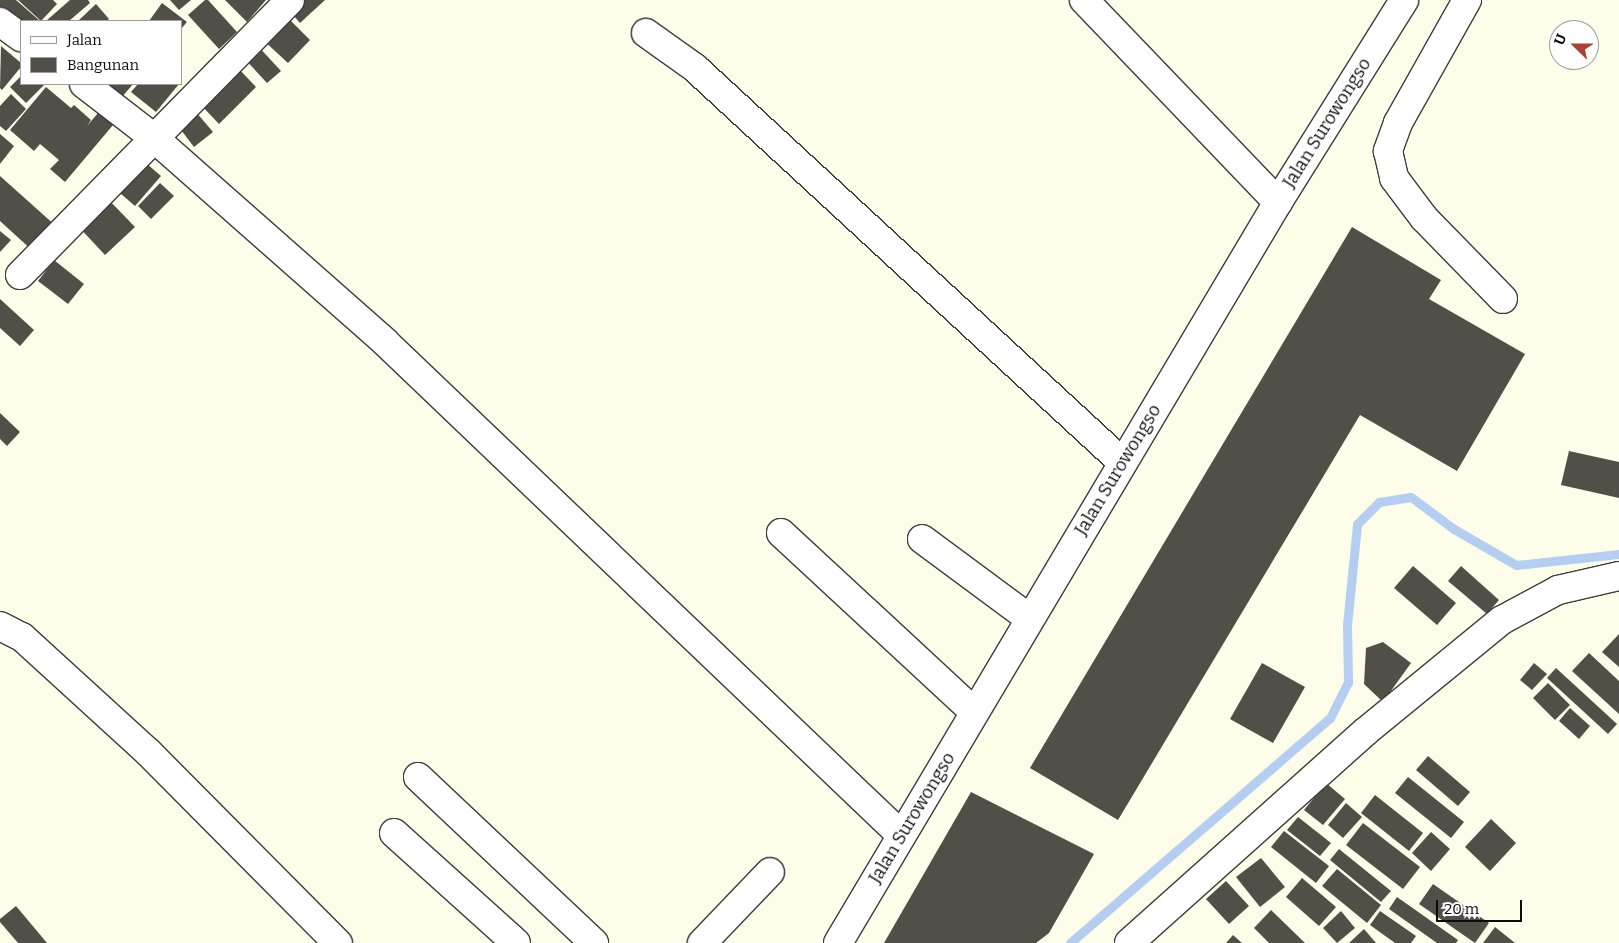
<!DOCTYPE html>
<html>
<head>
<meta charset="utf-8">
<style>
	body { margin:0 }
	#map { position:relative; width:1619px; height:943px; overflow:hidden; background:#fdfdea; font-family:Bitter,serif }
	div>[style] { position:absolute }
	.stream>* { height:9px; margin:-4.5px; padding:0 4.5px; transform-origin:4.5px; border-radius:4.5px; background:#b3cef1 }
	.building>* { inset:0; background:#524e48 }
	.roads { filter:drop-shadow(1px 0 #3e3e3e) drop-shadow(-1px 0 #3e3e3e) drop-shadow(0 1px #3e3e3e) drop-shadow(0 -1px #3e3e3e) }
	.minor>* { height:28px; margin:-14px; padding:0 14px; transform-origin:14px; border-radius:14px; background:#fff }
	span { translate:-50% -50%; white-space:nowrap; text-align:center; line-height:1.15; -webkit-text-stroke:5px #fff; paint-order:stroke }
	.street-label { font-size:18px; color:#0b0b0b }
	.legend { position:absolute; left:20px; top:20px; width:162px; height:65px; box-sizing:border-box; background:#fff; border:1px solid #9d9d9d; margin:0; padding:6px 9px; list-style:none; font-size:15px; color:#0b0b0b }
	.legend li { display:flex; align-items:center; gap:10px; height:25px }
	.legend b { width:25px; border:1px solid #9d9d9d }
	.north { position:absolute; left:1549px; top:20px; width:50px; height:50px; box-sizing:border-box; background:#fff; border:1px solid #9d9d9d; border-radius:50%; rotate:292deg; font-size:14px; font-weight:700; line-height:20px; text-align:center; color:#0b0b0b }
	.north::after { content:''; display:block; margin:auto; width:18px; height:22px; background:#af3f2e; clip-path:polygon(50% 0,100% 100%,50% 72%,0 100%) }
	.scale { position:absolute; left:1436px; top:900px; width:86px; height:22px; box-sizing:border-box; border:2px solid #0b0b0b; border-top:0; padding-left:6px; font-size:15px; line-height:18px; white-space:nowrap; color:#0b0b0b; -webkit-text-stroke:4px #fff; paint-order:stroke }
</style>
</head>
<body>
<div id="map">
	<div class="stream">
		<i style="left:1070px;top:943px;width:344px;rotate:-40.9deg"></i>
		<i style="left:1330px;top:718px;width:40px;rotate:-63.4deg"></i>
		<i style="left:1348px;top:682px;width:57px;rotate:-91deg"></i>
		<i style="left:1347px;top:625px;width:101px;rotate:-84.3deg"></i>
		<i style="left:1357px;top:524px;width:31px;rotate:-45deg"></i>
		<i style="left:1379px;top:502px;width:32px;rotate:-9deg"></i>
		<i style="left:1411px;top:497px;width:54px;rotate:36.7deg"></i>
		<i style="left:1454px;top:529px;width:72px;rotate:30.1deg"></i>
		<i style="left:1516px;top:565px;width:104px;rotate:-6.1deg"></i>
	</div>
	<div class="building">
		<i style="clip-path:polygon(0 0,16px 0,40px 21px,21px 21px,0 11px)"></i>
		<i style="clip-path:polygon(18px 0,53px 0,57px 4px,41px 21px)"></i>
		<i style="clip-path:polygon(70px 0,88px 0,90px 3px,69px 21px,46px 21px)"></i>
		<i style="clip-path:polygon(170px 0,191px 0,179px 10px)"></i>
		<i style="clip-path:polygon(205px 0,208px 0,237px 32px,219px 49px,188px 15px)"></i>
		<i style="clip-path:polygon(225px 0,266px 0,247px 22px)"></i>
		<i style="clip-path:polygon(295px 0,325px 0,300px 23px,287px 8px)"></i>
		<i style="clip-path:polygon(162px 3px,187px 22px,181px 29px,181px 21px,149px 21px)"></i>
		<i style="clip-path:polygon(96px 4px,109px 19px,107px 21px,78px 21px)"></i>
		<i style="clip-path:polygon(285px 15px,310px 40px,288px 63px,262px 39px)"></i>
		<i style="clip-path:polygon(256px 44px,281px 71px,267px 83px,242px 56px)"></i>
		<i style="clip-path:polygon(1px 46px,21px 63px,21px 67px,2px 90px,0 88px)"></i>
		<i style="clip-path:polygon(238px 68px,256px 87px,219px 124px,200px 104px)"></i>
		<i style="clip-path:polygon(21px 76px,21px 84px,45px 84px,26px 103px,10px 87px)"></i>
		<i style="clip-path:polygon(107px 84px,133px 84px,122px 97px)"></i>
		<i style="clip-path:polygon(138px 84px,179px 84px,156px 112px,131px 92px)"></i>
		<i style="clip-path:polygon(46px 87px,71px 108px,74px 105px,91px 120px,87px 126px,98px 113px,113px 125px,65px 182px,50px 169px,59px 160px,40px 144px,34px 151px,10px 130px)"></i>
		<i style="clip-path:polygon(11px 94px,26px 109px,6px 131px,0 126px,0 106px)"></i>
		<i style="clip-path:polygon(196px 112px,213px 132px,194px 147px,178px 126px)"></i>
		<i style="clip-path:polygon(0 134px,14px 146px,0 164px)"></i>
		<i style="clip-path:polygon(139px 157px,161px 176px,135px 206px,113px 187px)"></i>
		<i style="clip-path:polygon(0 176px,57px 227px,34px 252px,0 221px)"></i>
		<i style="clip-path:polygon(160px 183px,174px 196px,151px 219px,138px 206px)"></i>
		<i style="clip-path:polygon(106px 197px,135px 227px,105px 255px,77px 225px)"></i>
		<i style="clip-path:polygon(1352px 227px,1441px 280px,1429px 299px,1525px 354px,1457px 471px,1360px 415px,1118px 820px,1030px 768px)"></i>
		<i style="clip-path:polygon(0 231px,11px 240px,0 252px)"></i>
		<i style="clip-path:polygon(54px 260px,84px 284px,68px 304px,38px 281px)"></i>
		<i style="clip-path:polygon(0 299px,34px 330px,20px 346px,0 328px)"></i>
		<i style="clip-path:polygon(0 413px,20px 432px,7px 446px,0 439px)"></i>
		<i style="clip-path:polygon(1569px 451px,1619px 462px,1619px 498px,1561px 485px)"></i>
		<i style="clip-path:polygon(1413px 566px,1456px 603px,1437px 625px,1394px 588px)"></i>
		<i style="clip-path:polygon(1461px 566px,1499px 600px,1487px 614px,1448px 581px)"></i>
		<i style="clip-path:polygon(1619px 634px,1619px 667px,1602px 652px)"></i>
		<i style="clip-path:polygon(1383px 642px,1411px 663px,1383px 702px,1364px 684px,1366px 648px)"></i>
		<i style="clip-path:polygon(1589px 653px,1619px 681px,1619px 714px,1572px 671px)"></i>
		<i style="clip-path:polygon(1262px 663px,1305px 687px,1273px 743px,1230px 719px)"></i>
		<i style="clip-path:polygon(1534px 663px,1547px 674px,1532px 690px,1520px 680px)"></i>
		<i style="clip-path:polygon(1556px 668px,1617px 724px,1608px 734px,1547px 678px)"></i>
		<i style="clip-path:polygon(1548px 683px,1570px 705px,1555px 720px,1533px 698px)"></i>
		<i style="clip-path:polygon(1570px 708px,1590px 726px,1579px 739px,1559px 721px)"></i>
		<i style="clip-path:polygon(1428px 756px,1470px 792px,1458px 806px,1416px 770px)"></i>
		<i style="clip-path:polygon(1408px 777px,1464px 822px,1451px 838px,1395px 793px)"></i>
		<i style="clip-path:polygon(1326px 783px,1345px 799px,1323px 825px,1304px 810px)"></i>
		<i style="clip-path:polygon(971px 792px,1094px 854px,1049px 933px,1036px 943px,884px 943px)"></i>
		<i style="clip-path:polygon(1375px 795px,1423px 833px,1409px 851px,1361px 813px)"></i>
		<i style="clip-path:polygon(1346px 803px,1362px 817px,1343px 838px,1328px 825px)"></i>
		<i style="clip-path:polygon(1298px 817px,1331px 843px,1320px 856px,1287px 830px)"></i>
		<i style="clip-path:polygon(1491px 819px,1516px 843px,1490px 871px,1465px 847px)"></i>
		<i style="clip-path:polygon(1363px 823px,1420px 867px,1403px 889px,1346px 845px)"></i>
		<i style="clip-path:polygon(1284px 831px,1329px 866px,1316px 883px,1271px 847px)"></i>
		<i style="clip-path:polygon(1431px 832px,1450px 849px,1431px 871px,1412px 853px)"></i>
		<i style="clip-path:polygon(1339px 849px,1391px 891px,1381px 902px,1330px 860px)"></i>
		<i style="clip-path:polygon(1261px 858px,1285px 887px,1260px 907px,1236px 877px)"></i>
		<i style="clip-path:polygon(1337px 869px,1381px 905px,1367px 923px,1322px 886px)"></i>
		<i style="clip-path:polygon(1302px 878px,1336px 907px,1319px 926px,1286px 897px)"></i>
		<i style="clip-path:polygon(1226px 881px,1249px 906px,1229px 924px,1206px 899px)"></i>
		<i style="clip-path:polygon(1433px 884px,1489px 923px,1475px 943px,1419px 904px)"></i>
		<i style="clip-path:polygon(1397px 897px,1458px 940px,1456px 943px,1437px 943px,1389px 909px)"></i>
		<i style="clip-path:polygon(16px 906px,47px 943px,18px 943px,0 922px,0 919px)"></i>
		<i style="clip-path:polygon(1271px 910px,1305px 943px,1269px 943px,1254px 928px)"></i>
		<i style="clip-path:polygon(1341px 911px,1355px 928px,1337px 943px,1323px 928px)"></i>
		<i style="clip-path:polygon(1380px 911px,1416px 936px,1411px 943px,1395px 943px,1370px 925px)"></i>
		<i style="clip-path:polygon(1495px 927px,1515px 943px,1483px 943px)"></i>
		<i style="clip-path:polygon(1364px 929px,1376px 943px,1349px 943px)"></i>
		<i style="clip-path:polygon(1233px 935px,1242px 943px,1226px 943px)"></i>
	</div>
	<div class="roads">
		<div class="minor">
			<i style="left:1084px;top:0;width:280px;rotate:46.2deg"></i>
			<i style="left:1467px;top:0;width:141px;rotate:119.3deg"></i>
			<i style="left:1398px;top:123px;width:30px;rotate:110deg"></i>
			<i style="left:1388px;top:151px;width:28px;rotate:77deg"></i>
			<i style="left:1394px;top:178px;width:50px;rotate:53.1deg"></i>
			<i style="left:1424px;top:218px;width:113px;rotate:45.7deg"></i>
			<i style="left:0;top:22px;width:26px;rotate:36deg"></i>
			<i style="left:646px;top:33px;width:60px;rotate:35.5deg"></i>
			<i style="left:695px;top:68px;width:581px;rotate:42.7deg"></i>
			<i style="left:84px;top:84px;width:88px;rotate:37.6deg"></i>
			<i style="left:154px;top:138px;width:308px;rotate:41.4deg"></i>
			<i style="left:385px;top:342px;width:714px;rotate:43.69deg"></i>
			<i style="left:20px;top:275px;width:385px;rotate:-45.5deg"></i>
			<i style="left:781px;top:533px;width:263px;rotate:42.8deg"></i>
			<i style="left:922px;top:539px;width:134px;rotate:36.5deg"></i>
			<i style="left:0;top:626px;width:25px;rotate:27deg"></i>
			<i style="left:22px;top:637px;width:172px;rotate:42.4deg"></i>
			<i style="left:149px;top:753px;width:268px;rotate:45.2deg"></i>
			<i style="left:418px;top:777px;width:242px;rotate:43.3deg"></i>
			<i style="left:394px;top:833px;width:164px;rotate:42deg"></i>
			<i style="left:702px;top:943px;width:98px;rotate:-46.2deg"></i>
			<i style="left:838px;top:943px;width:862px;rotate:-59.3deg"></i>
			<i style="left:1278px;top:202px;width:238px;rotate:-58deg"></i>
			<i style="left:1129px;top:943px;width:317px;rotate:-41.8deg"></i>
			<i style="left:1365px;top:732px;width:177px;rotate:-39.3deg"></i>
			<i style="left:1502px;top:620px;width:64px;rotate:-28.2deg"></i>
			<i style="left:1558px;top:590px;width:63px;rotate:-12.9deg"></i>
		</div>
	</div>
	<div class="street-label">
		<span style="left:1327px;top:123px;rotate:-58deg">Jalan Surowongso</span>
		<span style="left:1118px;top:470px;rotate:-59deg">Jalan Surowongso</span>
		<span style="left:912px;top:818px;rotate:-59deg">Jalan Surowongso</span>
	</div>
	<ul class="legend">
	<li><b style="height:6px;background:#fff"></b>Jalan</li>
	<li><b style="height:14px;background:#524e48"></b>Bangunan</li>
	</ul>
	<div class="north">U</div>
	<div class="scale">20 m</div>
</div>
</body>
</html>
